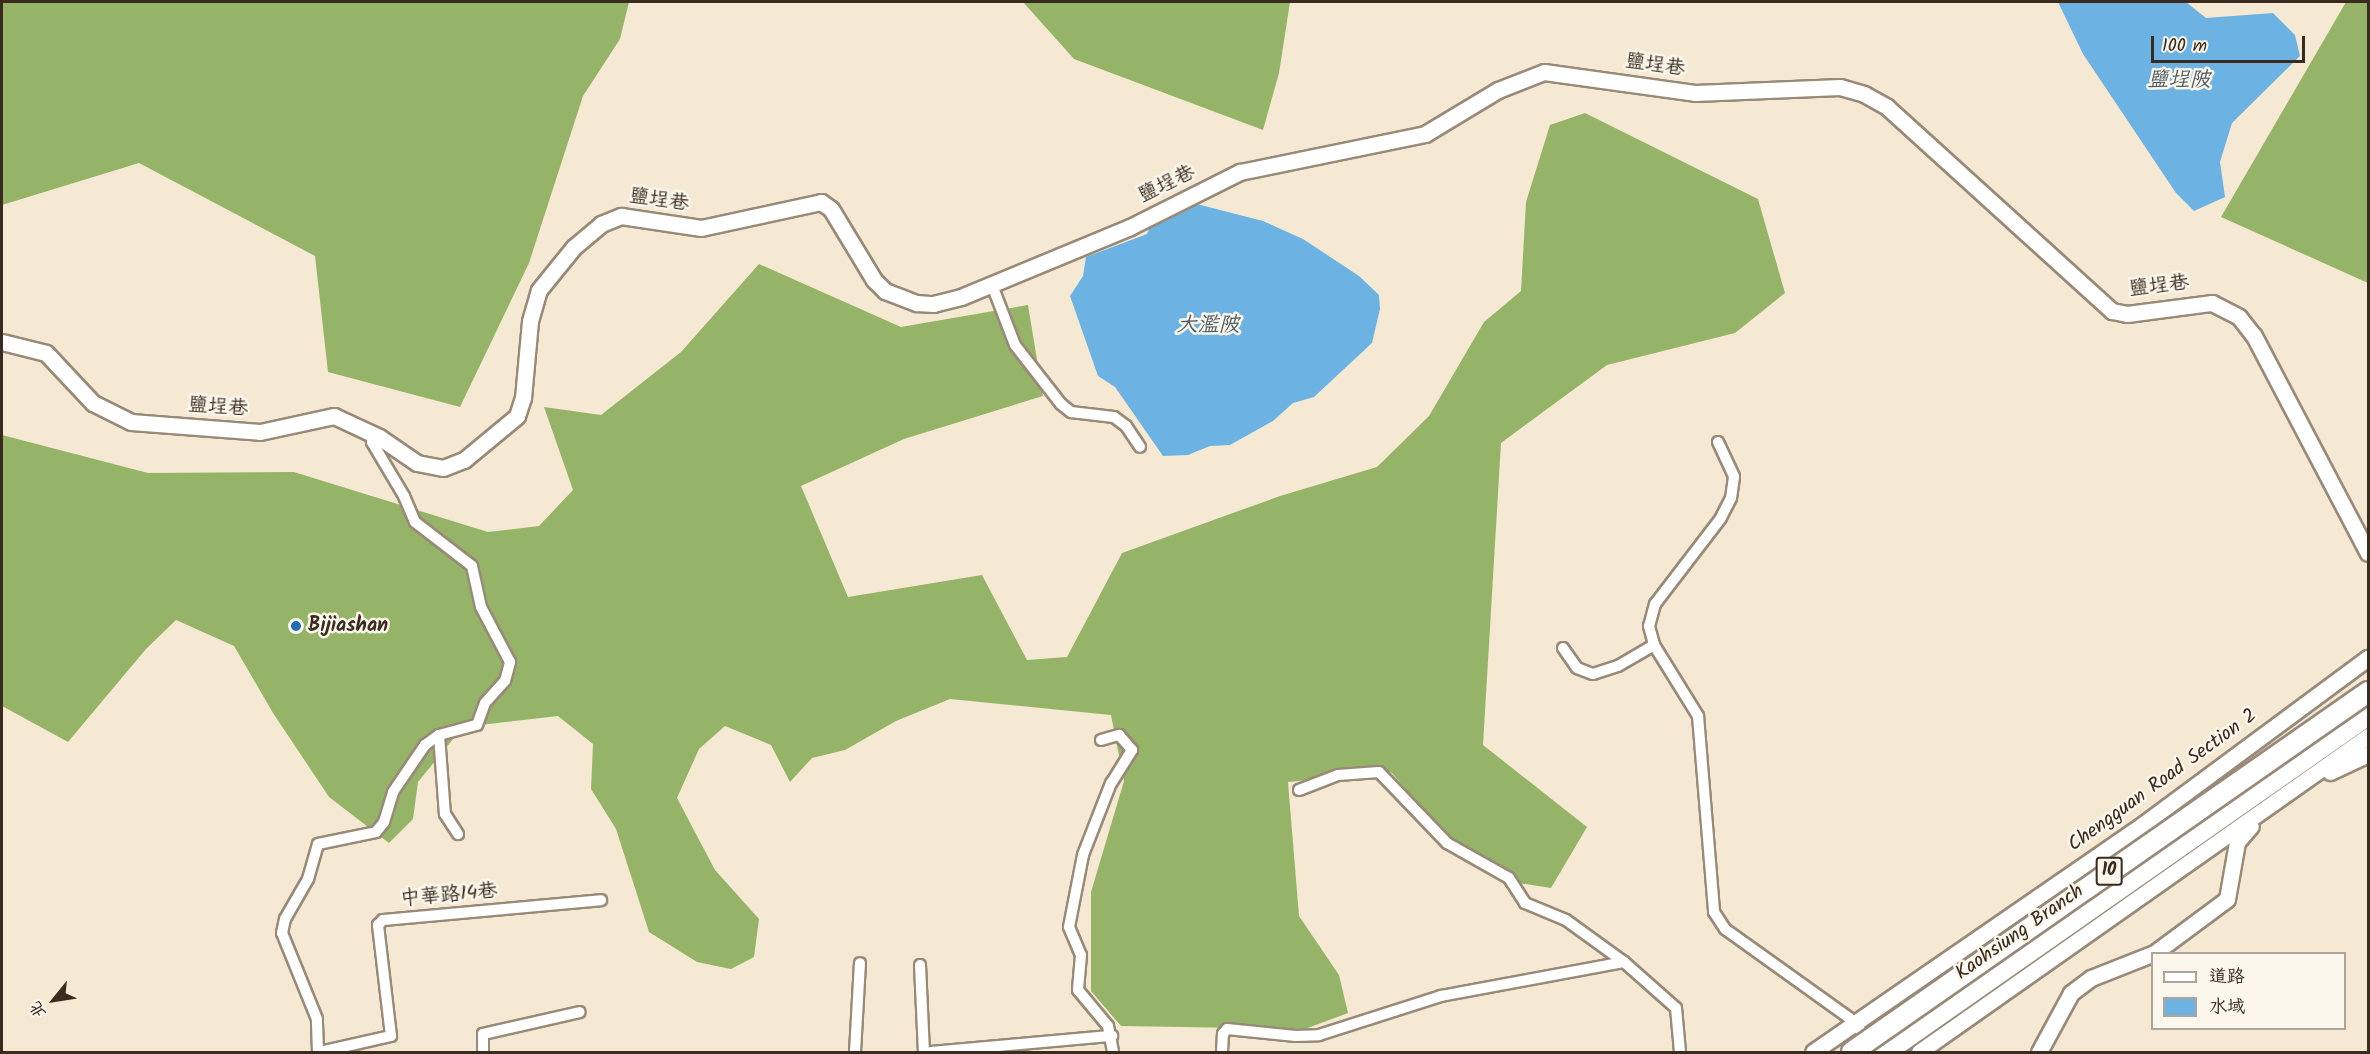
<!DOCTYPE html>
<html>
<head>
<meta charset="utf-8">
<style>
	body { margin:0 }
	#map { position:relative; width:2370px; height:1054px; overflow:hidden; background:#f5e9d3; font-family:Kalam,"LXGW WenKai TC",sans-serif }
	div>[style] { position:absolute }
	.forest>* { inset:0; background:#96b467 }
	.water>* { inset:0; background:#6cb3e3 }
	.roads { filter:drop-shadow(2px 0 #988a78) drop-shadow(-2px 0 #988a78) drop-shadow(0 2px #988a78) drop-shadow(0 -2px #988a78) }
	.street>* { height:10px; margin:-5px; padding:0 5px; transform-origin:5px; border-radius:5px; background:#fff }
	.secondary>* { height:15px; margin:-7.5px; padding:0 7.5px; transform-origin:7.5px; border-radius:7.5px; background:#fff }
	.highway>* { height:20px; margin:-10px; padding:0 10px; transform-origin:10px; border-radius:10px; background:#fff }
	.bridges { filter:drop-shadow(2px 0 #988a78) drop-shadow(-2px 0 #988a78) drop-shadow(0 2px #988a78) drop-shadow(0 -2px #988a78) }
	.highway-bridge>* { height:20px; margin:-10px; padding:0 10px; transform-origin:10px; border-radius:10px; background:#fff }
	.dots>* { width:16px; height:16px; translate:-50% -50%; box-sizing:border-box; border:3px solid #fbf7ec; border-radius:50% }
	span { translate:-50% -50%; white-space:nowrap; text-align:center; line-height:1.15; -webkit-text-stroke:5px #fbf7ec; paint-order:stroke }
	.shield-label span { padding:2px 4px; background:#fbf7ec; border:2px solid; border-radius:4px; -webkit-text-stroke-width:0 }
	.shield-label { font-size:18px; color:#3b2a1e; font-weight:700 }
	.street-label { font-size:20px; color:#3b2a1e }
	.poi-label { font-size:20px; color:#3b2a1e; font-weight:700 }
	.left { translate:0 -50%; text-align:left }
	.water-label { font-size:21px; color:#4c5a63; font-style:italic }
	.frame { position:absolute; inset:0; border:3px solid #3b2a1e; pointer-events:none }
	.legend { position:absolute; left:2151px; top:952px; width:195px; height:78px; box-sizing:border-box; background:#fbf7ec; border:2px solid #aea59a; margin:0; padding:8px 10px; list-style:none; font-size:18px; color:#3b2a1e }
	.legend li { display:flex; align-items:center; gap:12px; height:30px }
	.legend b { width:30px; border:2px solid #aea59a }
	.north { position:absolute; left:24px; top:970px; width:60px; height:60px; -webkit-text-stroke:4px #fbf7ec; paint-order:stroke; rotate:240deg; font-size:16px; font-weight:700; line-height:24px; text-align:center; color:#3b2a1e }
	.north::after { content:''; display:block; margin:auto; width:21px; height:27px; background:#3b2a1e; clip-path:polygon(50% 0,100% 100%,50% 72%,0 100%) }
	.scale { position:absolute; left:2151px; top:36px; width:154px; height:27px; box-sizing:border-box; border:3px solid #3b2a1e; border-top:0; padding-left:8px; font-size:18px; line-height:21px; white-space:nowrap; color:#3b2a1e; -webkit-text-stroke:4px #fbf7ec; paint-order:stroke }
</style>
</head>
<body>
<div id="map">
	<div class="forest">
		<i style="clip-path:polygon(2px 2px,629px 2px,620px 39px,583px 96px,529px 263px,460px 407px,328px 372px,315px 256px,139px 163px,2px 205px)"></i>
		<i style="clip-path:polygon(1023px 2px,1290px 2px,1279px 73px,1263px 130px,1074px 59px)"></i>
		<i style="clip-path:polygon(2346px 2px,2368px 2px,2368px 283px,2221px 217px)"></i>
		<i style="clip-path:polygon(1585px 113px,1758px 199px,1785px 293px,1735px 333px,1607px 365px,1501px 443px,1483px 745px,1587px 827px,1551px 888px,1512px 882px,1466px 860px,1391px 772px,1288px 782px,1299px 916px,1339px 975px,1348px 1013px,1305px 1029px,1121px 1026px,1091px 991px,1091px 892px,1124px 781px,1111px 715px,950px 699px,896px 721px,845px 750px,812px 758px,790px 782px,771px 745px,725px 726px,699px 749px,677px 798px,715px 870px,759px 919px,754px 957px,731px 969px,697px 962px,649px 932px,616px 829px,591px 789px,593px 744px,558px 716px,463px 727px,418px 782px,413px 819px,389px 843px,329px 797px,273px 713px,234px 646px,176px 620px,146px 649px,68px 742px,2px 706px,2px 435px,148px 473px,294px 472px,488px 532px,539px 526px,573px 490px,544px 407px,601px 415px,681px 352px,759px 264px,901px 327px,1028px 305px,1043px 396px,904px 439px,801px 486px,848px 597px,982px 575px,1027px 660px,1067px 657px,1122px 553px,1280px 496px,1377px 467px,1429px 416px,1484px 322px,1521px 291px,1526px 202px,1550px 125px)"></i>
	</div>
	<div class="water">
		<i style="clip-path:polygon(2058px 2px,2186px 2px,2206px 18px,2273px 13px,2295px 35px,2300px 56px,2232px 123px,2220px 162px,2225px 197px,2194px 211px,2176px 193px,2083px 54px)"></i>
		<i style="clip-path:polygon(1189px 202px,1263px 221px,1303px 239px,1359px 276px,1379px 295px,1380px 309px,1372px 343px,1314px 397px,1293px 403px,1273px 421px,1230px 445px,1210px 446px,1188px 455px,1163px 456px,1115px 387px,1098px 376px,1070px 296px,1083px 276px,1086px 257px,1147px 234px,1153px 219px)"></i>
	</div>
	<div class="roads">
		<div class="street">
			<i style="left:992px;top:285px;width:64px;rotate:69deg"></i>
			<i style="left:1015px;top:345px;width:75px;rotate:52.1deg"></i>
			<i style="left:1061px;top:404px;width:13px;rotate:39deg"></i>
			<i style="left:1071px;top:412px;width:43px;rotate:6.6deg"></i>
			<i style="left:1114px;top:417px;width:15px;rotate:37deg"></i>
			<i style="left:1126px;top:426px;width:25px;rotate:56deg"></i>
			<i style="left:1718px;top:442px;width:38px;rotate:65deg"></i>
			<i style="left:1734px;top:477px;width:21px;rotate:98deg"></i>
			<i style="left:1731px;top:498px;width:22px;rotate:117deg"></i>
			<i style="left:1721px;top:518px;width:108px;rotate:127.5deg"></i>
			<i style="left:1655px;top:604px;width:23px;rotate:105deg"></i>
			<i style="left:1649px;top:626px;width:20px;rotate:75deg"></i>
			<i style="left:1654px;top:645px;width:84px;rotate:58.2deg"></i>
			<i style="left:1698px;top:716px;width:197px;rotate:85.3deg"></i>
			<i style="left:1714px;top:912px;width:20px;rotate:57deg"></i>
			<i style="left:1725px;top:929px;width:160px;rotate:35.6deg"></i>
			<i style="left:1855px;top:1022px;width:36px;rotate:58deg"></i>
			<i style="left:1563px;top:648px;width:24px;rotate:55deg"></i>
			<i style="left:1577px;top:668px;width:17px;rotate:21deg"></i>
			<i style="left:1593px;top:674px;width:26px;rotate:-18deg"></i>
			<i style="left:1618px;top:666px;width:42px;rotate:-30.3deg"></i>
			<i style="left:439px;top:735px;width:79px;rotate:85.7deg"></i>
			<i style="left:445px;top:814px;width:24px;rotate:57deg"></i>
			<i style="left:1101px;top:740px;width:19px;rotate:-16deg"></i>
			<i style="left:1119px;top:735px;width:20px;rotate:49deg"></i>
			<i style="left:1132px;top:750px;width:39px;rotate:122deg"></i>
			<i style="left:1111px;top:783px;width:77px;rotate:111.3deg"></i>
			<i style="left:1083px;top:855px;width:73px;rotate:101deg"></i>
			<i style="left:1069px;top:927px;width:30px;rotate:67deg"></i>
			<i style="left:1081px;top:955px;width:35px;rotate:95deg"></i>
			<i style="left:1078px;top:990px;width:47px;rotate:50.2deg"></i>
			<i style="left:1108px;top:1026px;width:26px;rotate:79deg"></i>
			<i style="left:1299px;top:790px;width:42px;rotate:-21deg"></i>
			<i style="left:1338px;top:775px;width:41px;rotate:-4.2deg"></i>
			<i style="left:1379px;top:772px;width:98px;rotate:46.2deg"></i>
			<i style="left:1447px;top:843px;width:71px;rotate:29.4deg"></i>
			<i style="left:1509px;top:878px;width:30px;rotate:57deg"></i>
			<i style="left:1525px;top:903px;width:44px;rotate:22.5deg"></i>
			<i style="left:1566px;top:920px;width:72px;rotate:35.9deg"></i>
			<i style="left:1624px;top:962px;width:69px;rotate:41.5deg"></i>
			<i style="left:1676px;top:1008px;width:44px;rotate:84.8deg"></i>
			<i style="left:920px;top:965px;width:87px;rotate:87.4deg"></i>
			<i style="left:318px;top:1052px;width:33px;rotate:-92deg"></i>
			<i style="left:317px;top:1019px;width:93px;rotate:-112.1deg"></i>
			<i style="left:282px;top:933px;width:14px;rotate:-78deg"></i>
			<i style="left:285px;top:919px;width:46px;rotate:-60.1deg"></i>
			<i style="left:308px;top:879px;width:36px;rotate:-74deg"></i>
			<i style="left:318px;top:844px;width:59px;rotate:-11.7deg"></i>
			<i style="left:376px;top:832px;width:13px;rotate:-51deg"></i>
			<i style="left:384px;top:822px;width:31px;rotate:-73deg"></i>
			<i style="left:393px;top:792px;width:57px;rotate:-55.8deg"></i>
			<i style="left:425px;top:745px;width:17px;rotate:-36deg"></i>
			<i style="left:439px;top:735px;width:39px;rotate:-15deg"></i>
			<i style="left:477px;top:725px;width:23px;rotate:-70deg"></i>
			<i style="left:485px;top:703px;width:30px;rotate:-48deg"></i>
			<i style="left:505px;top:681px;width:20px;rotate:-75deg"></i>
			<i style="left:510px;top:662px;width:62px;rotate:-117.8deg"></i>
			<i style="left:481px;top:607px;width:42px;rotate:-102.4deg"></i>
			<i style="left:472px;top:566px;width:72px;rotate:-142.3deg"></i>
			<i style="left:415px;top:522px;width:28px;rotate:-113deg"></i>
			<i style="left:404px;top:496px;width:63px;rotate:-120.7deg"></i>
			<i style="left:372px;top:442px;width:9px;rotate:-36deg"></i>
			<i style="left:320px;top:1052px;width:73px;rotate:-12.7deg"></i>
			<i style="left:391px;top:1036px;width:112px;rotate:-96.7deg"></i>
			<i style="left:378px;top:925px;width:7px;rotate:-45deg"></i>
			<i style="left:383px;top:920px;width:219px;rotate:-5.2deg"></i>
			<i style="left:483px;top:1052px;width:18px;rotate:-90deg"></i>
			<i style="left:483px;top:1034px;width:99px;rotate:-12.8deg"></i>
			<i style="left:855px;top:1052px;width:89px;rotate:-86.8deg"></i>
			<i style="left:931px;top:1052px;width:182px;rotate:-5.1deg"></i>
			<i style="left:1222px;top:1052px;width:18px;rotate:-87deg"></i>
			<i style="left:1223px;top:1034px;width:6px;rotate:-51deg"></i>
			<i style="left:1227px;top:1029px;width:69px;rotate:5.8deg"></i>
			<i style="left:1296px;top:1036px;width:23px;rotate:-2deg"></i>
			<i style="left:1319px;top:1035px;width:128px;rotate:-17.7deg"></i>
			<i style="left:1441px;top:996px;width:186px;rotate:-10.5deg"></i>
		</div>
		<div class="secondary">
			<i style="left:2px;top:342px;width:45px;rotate:14deg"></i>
			<i style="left:46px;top:353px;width:69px;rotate:46.8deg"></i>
			<i style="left:93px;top:403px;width:42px;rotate:26.6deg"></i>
			<i style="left:131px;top:422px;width:129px;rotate:4.4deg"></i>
			<i style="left:260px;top:432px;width:76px;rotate:-12.2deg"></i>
			<i style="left:334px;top:416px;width:50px;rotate:25deg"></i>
			<i style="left:379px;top:437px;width:46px;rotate:34.4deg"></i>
			<i style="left:417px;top:463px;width:26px;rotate:11deg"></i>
			<i style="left:443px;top:468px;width:22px;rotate:-21deg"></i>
			<i style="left:464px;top:460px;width:69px;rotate:-39.7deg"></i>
			<i style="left:517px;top:416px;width:19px;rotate:-72deg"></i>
			<i style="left:523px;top:398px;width:77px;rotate:-84.8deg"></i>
			<i style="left:530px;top:321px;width:32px;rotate:-74deg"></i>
			<i style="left:539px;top:290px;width:55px;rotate:-50.9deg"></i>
			<i style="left:574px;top:247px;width:35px;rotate:-40deg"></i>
			<i style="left:601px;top:224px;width:22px;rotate:-22deg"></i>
			<i style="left:621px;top:216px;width:81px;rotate:8.5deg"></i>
			<i style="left:701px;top:228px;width:123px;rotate:-12.2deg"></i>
			<i style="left:821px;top:202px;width:12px;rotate:35deg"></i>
			<i style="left:831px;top:209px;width:83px;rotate:58.8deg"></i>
			<i style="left:874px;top:280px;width:16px;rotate:45deg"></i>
			<i style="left:885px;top:291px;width:34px;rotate:21deg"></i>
			<i style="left:917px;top:303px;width:16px;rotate:4deg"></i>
			<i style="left:933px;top:304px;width:29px;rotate:-14deg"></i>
			<i style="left:961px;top:297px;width:183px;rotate:-22.5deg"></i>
			<i style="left:1130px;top:227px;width:123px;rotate:-26.6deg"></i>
			<i style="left:1240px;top:172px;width:189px;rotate:-11.6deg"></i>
			<i style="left:1425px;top:134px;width:85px;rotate:-31.1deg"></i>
			<i style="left:1498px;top:90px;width:49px;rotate:-21.4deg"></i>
			<i style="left:1544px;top:72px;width:152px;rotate:7.9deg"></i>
			<i style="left:1695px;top:93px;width:145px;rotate:-2.4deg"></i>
			<i style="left:1840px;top:87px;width:25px;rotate:16deg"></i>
			<i style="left:1864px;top:94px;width:26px;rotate:29deg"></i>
			<i style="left:1887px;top:107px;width:304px;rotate:42.2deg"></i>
			<i style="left:2112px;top:311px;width:15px;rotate:11deg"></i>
			<i style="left:2127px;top:314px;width:86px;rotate:-7.4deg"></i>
			<i style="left:2212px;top:303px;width:30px;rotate:27deg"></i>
			<i style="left:2239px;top:317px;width:24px;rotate:52deg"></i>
			<i style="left:2254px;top:336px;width:245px;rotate:62.3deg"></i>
			<i style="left:2330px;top:772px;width:42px;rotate:-25.3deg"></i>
			<i style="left:2153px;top:954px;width:92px;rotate:-36.6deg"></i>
			<i style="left:2227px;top:899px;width:58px;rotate:-80deg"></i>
			<i style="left:2237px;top:842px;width:21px;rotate:-49deg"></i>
			<i style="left:1813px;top:1052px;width:400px;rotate:-34.6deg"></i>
			<i style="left:2142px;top:825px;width:281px;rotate:-36.5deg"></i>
			<i style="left:1919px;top:1052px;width:549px;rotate:-35.14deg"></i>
			<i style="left:2039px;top:1052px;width:67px;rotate:-61.5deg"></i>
			<i style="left:2071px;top:993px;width:25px;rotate:-37deg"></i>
			<i style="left:2091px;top:978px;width:66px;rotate:-21.5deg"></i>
		</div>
		<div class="highway">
			<i style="left:1886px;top:1052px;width:588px;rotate:-34.96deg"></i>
		</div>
	</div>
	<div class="bridges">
		<div class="highway-bridge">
			<i style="left:1852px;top:1052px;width:629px;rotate:-34.9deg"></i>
		</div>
	</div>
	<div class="dots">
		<i style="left:296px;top:626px;background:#1f6fb2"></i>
	</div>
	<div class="shield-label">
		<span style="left:2109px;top:871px">10</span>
	</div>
	<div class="street-label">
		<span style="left:1655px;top:66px;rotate:8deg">鹽埕巷</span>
		<span style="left:1167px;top:185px;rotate:-26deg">鹽埕巷</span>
		<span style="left:659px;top:201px;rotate:8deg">鹽埕巷</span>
		<span style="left:2159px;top:287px;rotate:-7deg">鹽埕巷</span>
		<span style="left:218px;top:408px;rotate:4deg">鹽埕巷</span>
		<span style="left:2163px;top:781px;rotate:-36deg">Chengguan Road Section 2</span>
		<span style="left:449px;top:896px;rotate:-5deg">中華路14巷</span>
		<span style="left:2020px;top:933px;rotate:-35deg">Kaohsiung Branch</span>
	</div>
	<div class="poi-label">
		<span class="left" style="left:308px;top:626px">Bijiashan</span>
	</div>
	<div class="water-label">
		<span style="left:2179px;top:81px">鹽埕陂</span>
		<span style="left:1208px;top:326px">大濫陂</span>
	</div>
	<div class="frame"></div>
	<ul class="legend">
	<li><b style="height:8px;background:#fff"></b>道路</li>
	<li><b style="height:16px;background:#6cb3e3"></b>水域</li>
	</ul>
	<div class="north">北</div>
	<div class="scale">100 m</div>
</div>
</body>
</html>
